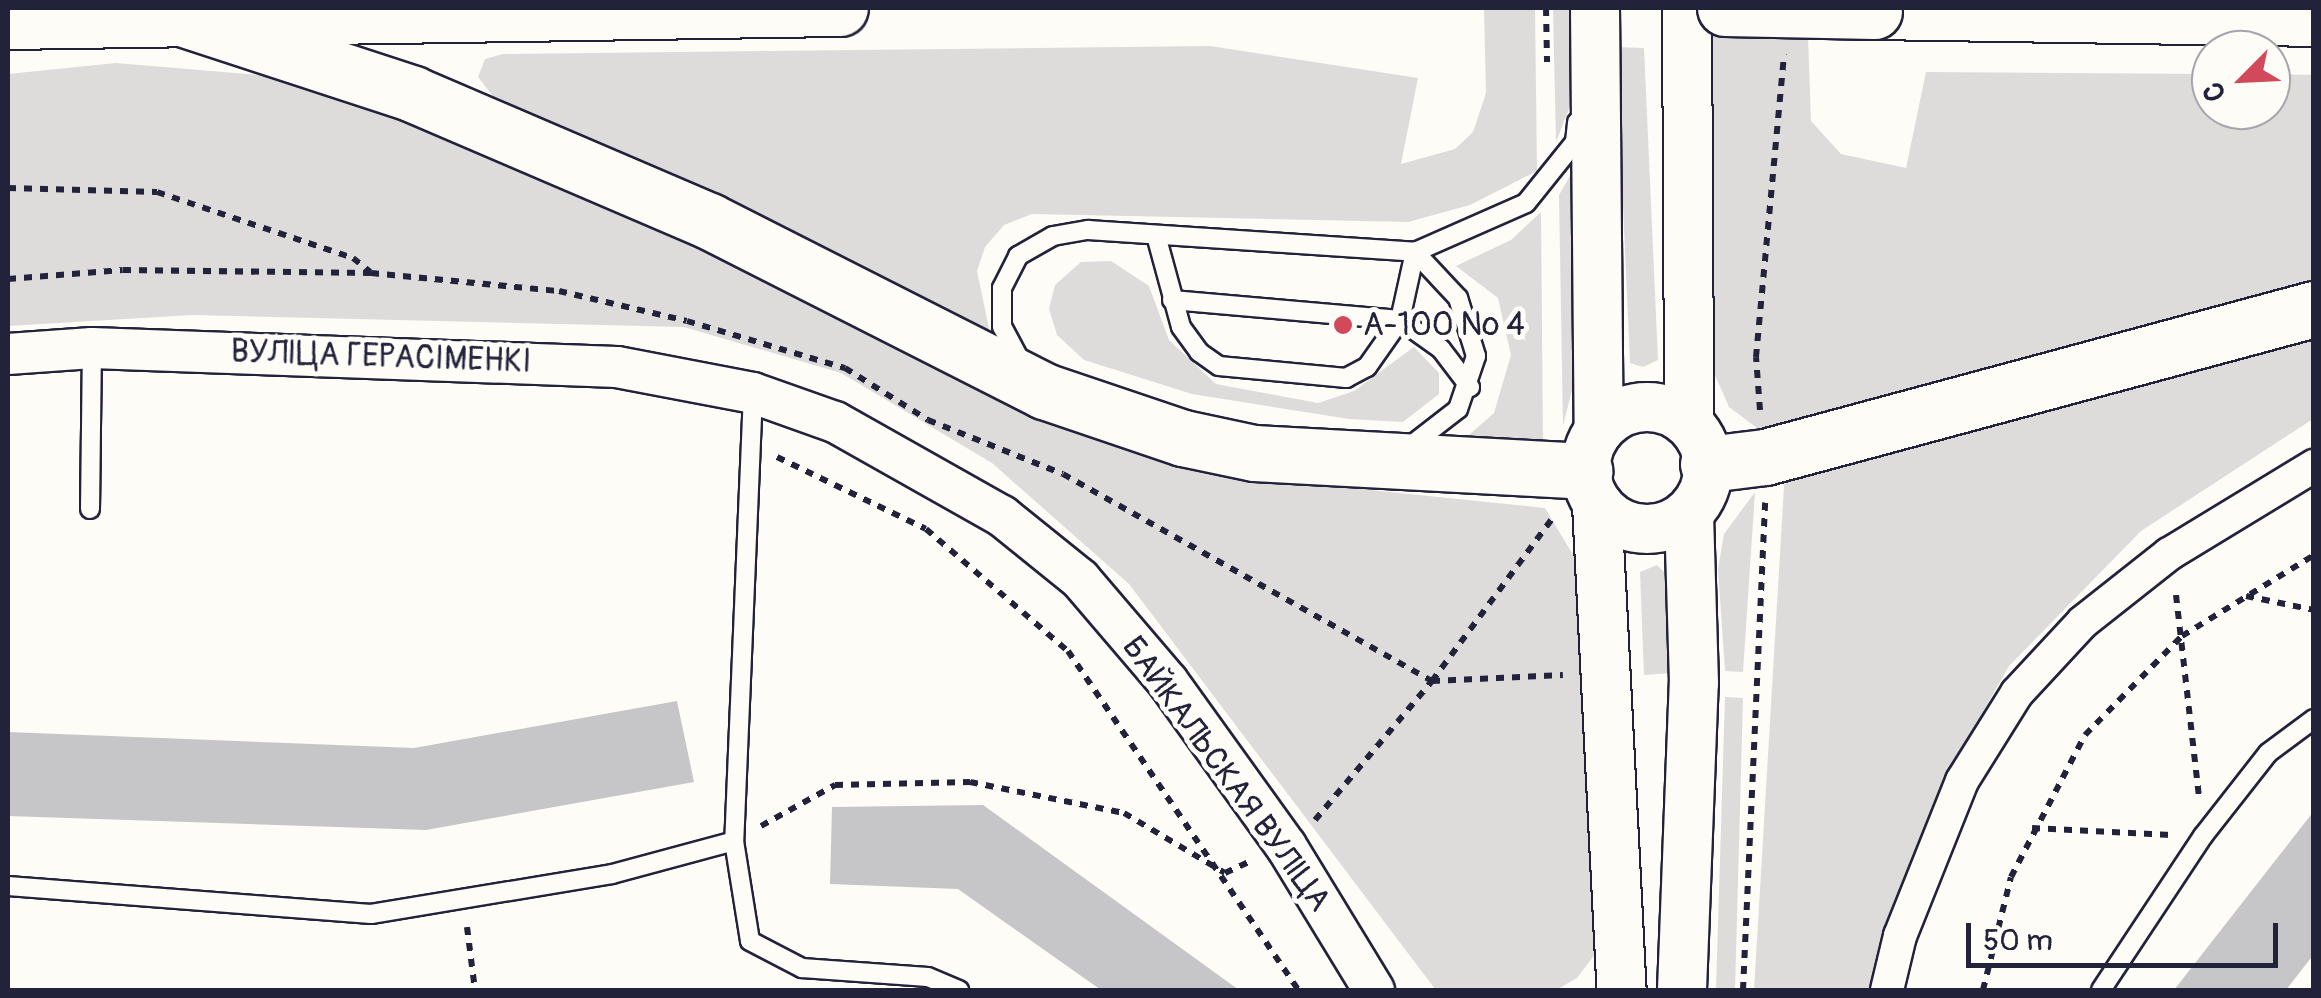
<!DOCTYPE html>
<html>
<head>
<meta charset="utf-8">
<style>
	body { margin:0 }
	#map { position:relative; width:2321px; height:998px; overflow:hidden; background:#fdfcf7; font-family:Pangolin,sans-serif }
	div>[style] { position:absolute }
	.green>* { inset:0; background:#dddcdb }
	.building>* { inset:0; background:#c6c6c8 }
	.path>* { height:6px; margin-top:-3px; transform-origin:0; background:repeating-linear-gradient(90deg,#22223b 0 8px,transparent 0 16px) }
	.roads { filter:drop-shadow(2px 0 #22223b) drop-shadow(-2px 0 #22223b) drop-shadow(0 2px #22223b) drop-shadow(0 -2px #22223b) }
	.service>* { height:18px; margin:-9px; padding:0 9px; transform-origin:9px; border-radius:9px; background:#fdfcf7 }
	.minor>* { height:32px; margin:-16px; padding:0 16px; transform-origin:16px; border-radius:16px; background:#fdfcf7 }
	.tertiary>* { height:40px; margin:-20px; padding:0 20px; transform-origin:20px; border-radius:20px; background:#fdfcf7 }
	.secondary>* { height:48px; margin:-24px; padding:0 24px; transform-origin:24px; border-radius:24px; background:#fdfcf7 }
	.secondary>.ring { margin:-24px; padding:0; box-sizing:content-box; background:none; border:48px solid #fdfcf7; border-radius:50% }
	.trunk>* { height:55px; margin:-27.5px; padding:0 27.5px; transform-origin:27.5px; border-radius:27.5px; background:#fdfcf7 }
	.bridges { filter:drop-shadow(2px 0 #22223b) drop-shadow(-2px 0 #22223b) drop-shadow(0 2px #22223b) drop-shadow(0 -2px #22223b) }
	.trunk-bridge>* { height:55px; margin:-27.5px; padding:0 27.5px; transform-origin:27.5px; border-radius:27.5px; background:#fdfcf7 }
	.dots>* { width:28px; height:28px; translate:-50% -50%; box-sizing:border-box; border:5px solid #fdfcf7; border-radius:50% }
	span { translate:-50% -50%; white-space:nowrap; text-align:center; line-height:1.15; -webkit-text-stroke:10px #fdfcf7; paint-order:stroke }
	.poi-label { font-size:32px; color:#22223b }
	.left { translate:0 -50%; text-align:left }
	.street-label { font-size:32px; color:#22223b }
	.frame { position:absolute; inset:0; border:10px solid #22223b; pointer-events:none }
	.north { position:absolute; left:2191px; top:30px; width:100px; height:100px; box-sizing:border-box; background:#fdfcf7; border:2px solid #a5a5ac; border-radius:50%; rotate:246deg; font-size:28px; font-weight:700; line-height:40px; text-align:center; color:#22223b }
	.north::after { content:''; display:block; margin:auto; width:35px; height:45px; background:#d1495b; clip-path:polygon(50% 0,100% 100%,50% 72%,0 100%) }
	.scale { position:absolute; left:1966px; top:923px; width:312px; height:45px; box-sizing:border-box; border:5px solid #22223b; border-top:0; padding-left:12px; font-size:30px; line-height:35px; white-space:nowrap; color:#22223b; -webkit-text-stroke:8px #fdfcf7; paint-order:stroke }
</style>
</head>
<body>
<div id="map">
	<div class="green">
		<i style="clip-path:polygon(1484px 8px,1535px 8px,1537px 171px,1470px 205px,1408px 222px,1032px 214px,1004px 225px,985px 247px,977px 271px,991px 338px,492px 95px,478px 77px,485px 59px,503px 54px,1210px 46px,1418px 78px,1401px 164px,1455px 149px,1473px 132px,1486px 93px)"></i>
		<i style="clip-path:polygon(1553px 8px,1569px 8px,1572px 101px,1556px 142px)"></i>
		<i style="clip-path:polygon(1708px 8px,1807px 8px,1811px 121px,1841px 154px,1906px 168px,1926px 72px,2211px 74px,2211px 110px,2271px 110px,2271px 74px,2313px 75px,2313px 288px,1761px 431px,1729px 407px,1710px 364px)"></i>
		<i style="clip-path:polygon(1616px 47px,1644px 48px,1658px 360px,1643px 367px,1630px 363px)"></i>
		<i style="clip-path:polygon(116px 63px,317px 80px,1252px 478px,1545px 508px,1581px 568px,1602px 945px,1577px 978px,1556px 990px,1435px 989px,1129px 584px,992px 463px,841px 373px,684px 327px,192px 315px,8px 326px,8px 74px)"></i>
		<i style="clip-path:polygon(1571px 174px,1574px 382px,1563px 426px,1559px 195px)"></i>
		<i style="clip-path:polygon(1541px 212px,1543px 441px,1527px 449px,1462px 441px,1494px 413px,1511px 355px,1498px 298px,1456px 266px,1511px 240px)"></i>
		<i style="clip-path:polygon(1111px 261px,1149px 286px,1169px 340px,1216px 384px,1318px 403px,1354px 391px,1414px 347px,1439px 373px,1439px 394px,1403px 422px,1349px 419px,1192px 394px,1084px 360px,1057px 335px,1049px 309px,1055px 285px,1081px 262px)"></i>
		<i style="clip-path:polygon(2313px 324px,2313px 419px,2141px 531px,2009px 666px,1944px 780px,1869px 990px,1754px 990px,1785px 470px)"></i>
		<i style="clip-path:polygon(1755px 492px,1743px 672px,1725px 671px,1718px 569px,1724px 534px)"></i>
		<i style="clip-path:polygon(1657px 565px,1666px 574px,1671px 673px,1644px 675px,1640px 572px)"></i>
		<i style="clip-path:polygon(1725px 697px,1743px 698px,1735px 990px,1716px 990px)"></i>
	</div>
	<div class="building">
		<i style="clip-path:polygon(677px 701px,694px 782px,426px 830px,8px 816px,8px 732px,414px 748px)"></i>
		<i style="clip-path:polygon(983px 805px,1239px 990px,1101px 990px,958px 889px,830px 884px,832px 807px)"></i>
		<i style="clip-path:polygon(2314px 811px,2314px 954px,2286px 990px,2174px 990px)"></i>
	</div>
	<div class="path">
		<i style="left:1546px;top:8px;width:54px;rotate:88.9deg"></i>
		<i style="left:8px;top:188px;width:149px;rotate:1.5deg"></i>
		<i style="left:157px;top:192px;width:207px;rotate:18.6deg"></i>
		<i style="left:353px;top:258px;width:22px;rotate:39deg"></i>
		<i style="left:8px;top:279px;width:115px;rotate:-4.5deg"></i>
		<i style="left:123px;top:270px;width:248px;rotate:0.7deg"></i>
		<i style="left:371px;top:273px;width:189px;rotate:5.5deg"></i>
		<i style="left:559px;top:291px;width:131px;rotate:13.2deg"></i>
		<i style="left:687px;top:321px;width:165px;rotate:16.6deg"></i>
		<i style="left:845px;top:368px;width:98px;rotate:32.1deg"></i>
		<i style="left:928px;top:420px;width:145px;rotate:21.8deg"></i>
		<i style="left:1063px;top:474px;width:423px;rotate:29.3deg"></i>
		<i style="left:1432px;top:681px;width:202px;rotate:-53.5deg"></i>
		<i style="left:1760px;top:410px;width:53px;rotate:-94.3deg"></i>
		<i style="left:1756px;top:357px;width:304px;rotate:-84.7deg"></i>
		<i style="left:777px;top:457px;width:165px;rotate:25.8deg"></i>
		<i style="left:926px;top:529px;width:187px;rotate:40.7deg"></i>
		<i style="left:1068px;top:651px;width:410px;rotate:55.8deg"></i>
		<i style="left:2176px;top:595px;width:202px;rotate:83.5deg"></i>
		<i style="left:2246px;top:596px;width:69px;rotate:11.6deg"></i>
		<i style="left:1315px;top:820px;width:182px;rotate:-49.9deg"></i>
		<i style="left:1432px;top:681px;width:131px;rotate:-2.6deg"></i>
		<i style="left:761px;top:826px;width:85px;rotate:-29deg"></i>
		<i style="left:835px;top:785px;width:135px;rotate:-1.3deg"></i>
		<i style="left:970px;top:782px;width:157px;rotate:11.4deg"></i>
		<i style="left:1124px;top:813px;width:117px;rotate:30.7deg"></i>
		<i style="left:1225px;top:873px;width:29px;rotate:-25deg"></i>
		<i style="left:2032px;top:828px;width:139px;rotate:2.9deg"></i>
		<i style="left:467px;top:927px;width:64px;rotate:82.8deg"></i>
		<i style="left:1743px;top:990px;width:488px;rotate:-87.4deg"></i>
		<i style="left:1983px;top:990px;width:116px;rotate:-76.1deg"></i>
		<i style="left:2011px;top:877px;width:160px;rotate:-62.5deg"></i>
		<i style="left:2085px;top:735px;width:139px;rotate:-45.6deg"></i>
		<i style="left:2182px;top:636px;width:155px;rotate:-31.5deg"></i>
	</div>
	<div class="roads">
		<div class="service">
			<i style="left:1157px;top:239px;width:91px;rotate:74.7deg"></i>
			<i style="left:1181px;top:327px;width:31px;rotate:54deg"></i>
			<i style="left:1199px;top:352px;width:24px;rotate:35deg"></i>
			<i style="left:1219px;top:366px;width:128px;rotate:5.4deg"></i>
			<i style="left:1346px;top:378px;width:24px;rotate:-28deg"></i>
			<i style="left:1367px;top:367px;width:57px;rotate:-54.9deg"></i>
			<i style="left:1400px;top:320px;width:70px;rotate:-77.6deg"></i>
			<i style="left:1172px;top:300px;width:229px;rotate:5deg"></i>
			<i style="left:1400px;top:320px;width:50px;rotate:35.3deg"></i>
			<i style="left:1441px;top:349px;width:48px;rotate:52.7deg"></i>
			<i style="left:1021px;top:362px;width:40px;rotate:-118deg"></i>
			<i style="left:1002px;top:327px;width:39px;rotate:-90deg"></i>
			<i style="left:1002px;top:288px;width:36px;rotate:-63deg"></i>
			<i style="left:1018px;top:256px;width:40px;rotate:-29.7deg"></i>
			<i style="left:1053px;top:236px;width:36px;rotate:-10deg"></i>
			<i style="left:1088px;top:230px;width:328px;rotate:3.8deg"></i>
			<i style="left:1415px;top:252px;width:121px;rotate:-23.8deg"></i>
			<i style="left:1526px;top:203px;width:78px;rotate:-51.2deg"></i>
			<i style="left:1575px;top:142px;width:20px;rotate:-84deg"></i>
			<i style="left:753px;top:393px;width:448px;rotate:92.4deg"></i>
			<i style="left:734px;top:841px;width:101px;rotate:80.9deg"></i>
			<i style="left:750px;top:941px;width:59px;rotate:27.4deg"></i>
			<i style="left:802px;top:968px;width:126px;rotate:4.1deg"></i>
			<i style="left:928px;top:977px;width:34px;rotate:23deg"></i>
			<i style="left:1409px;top:447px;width:62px;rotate:-37.8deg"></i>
			<i style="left:1458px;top:409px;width:56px;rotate:-71.2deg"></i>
			<i style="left:1476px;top:356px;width:61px;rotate:-107.2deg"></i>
			<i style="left:1458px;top:298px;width:63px;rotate:-133.1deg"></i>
			<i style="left:90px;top:509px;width:161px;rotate:-89.3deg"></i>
			<i style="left:8px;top:886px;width:364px;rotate:4.4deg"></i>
			<i style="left:371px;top:914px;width:244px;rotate:-9.4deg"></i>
			<i style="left:612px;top:874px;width:126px;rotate:-15.1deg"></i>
			<i style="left:2101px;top:990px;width:185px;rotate:-56.5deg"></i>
			<i style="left:2203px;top:836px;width:105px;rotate:-51.9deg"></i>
			<i style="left:2268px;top:753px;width:57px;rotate:-36.5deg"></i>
		</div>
		<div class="minor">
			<i style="left:1887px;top:990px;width:56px;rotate:-76.5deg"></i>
			<i style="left:1900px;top:936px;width:167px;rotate:-68.2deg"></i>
			<i style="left:1962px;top:781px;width:104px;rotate:-58deg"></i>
			<i style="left:2017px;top:693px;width:97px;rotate:-47.1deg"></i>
			<i style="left:2083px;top:622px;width:110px;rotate:-38.3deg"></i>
			<i style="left:2169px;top:554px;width:170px;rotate:-31.3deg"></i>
		</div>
		<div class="tertiary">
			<i style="left:8px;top:354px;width:84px;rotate:-4.1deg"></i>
			<i style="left:92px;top:348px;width:525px;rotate:2.07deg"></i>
			<i style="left:617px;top:367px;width:138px;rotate:10.8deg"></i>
			<i style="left:753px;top:393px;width:87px;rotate:19.5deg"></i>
			<i style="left:835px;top:422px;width:192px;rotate:29.4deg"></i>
			<i style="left:1002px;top:516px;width:100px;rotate:38.9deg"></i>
			<i style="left:1080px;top:579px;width:135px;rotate:49.5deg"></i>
			<i style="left:1168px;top:682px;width:202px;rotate:54.3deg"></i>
			<i style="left:1286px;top:846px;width:169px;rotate:58.6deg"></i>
		</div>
		<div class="secondary">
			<i style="left:1595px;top:8px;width:421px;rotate:89.5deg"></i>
			<i style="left:1687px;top:8px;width:414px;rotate:89.7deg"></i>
			<i class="ring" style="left:1586px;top:407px;width:74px;height:74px"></i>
			<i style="left:1597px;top:504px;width:487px;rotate:87.1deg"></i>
			<i style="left:1682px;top:990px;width:307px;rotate:-87.8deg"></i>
			<i style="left:1694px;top:683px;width:170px;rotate:-91.7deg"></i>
		</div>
		<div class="trunk">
			<i style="left:1874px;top:11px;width:440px;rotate:0.9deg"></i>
			<i style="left:175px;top:16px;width:250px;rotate:18.1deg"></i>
			<i style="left:413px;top:94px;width:322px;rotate:23.2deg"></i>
			<i style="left:709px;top:221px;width:376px;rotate:26.9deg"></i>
			<i style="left:1044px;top:391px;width:147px;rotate:18.7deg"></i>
			<i style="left:1183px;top:438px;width:73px;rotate:11.9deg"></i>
			<i style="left:1254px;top:453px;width:331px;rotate:3.1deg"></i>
			<i style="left:8px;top:21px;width:832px;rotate:-0.9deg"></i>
			<i style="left:1708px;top:464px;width:57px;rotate:-7deg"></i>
			<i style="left:1765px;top:457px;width:569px;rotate:-15.09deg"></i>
		</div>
	</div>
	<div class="bridges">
		<div class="trunk-bridge">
			<i style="left:1725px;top:8px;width:149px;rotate:1.2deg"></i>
		</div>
	</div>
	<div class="dots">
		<i style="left:1343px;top:325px;background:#d1495b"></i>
	</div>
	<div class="poi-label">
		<span class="left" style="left:1363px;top:325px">А-100 № 4</span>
	</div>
	<div class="street-label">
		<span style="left:381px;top:357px;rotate:2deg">ВУЛІЦА ГЕРАСІМЕНКІ</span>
		<span style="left:1226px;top:774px;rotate:54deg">БАЙКАЛЬСКАЯ ВУЛІЦА</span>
	</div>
	<div class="frame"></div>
	<div class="north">С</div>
	<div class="scale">50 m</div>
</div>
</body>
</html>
